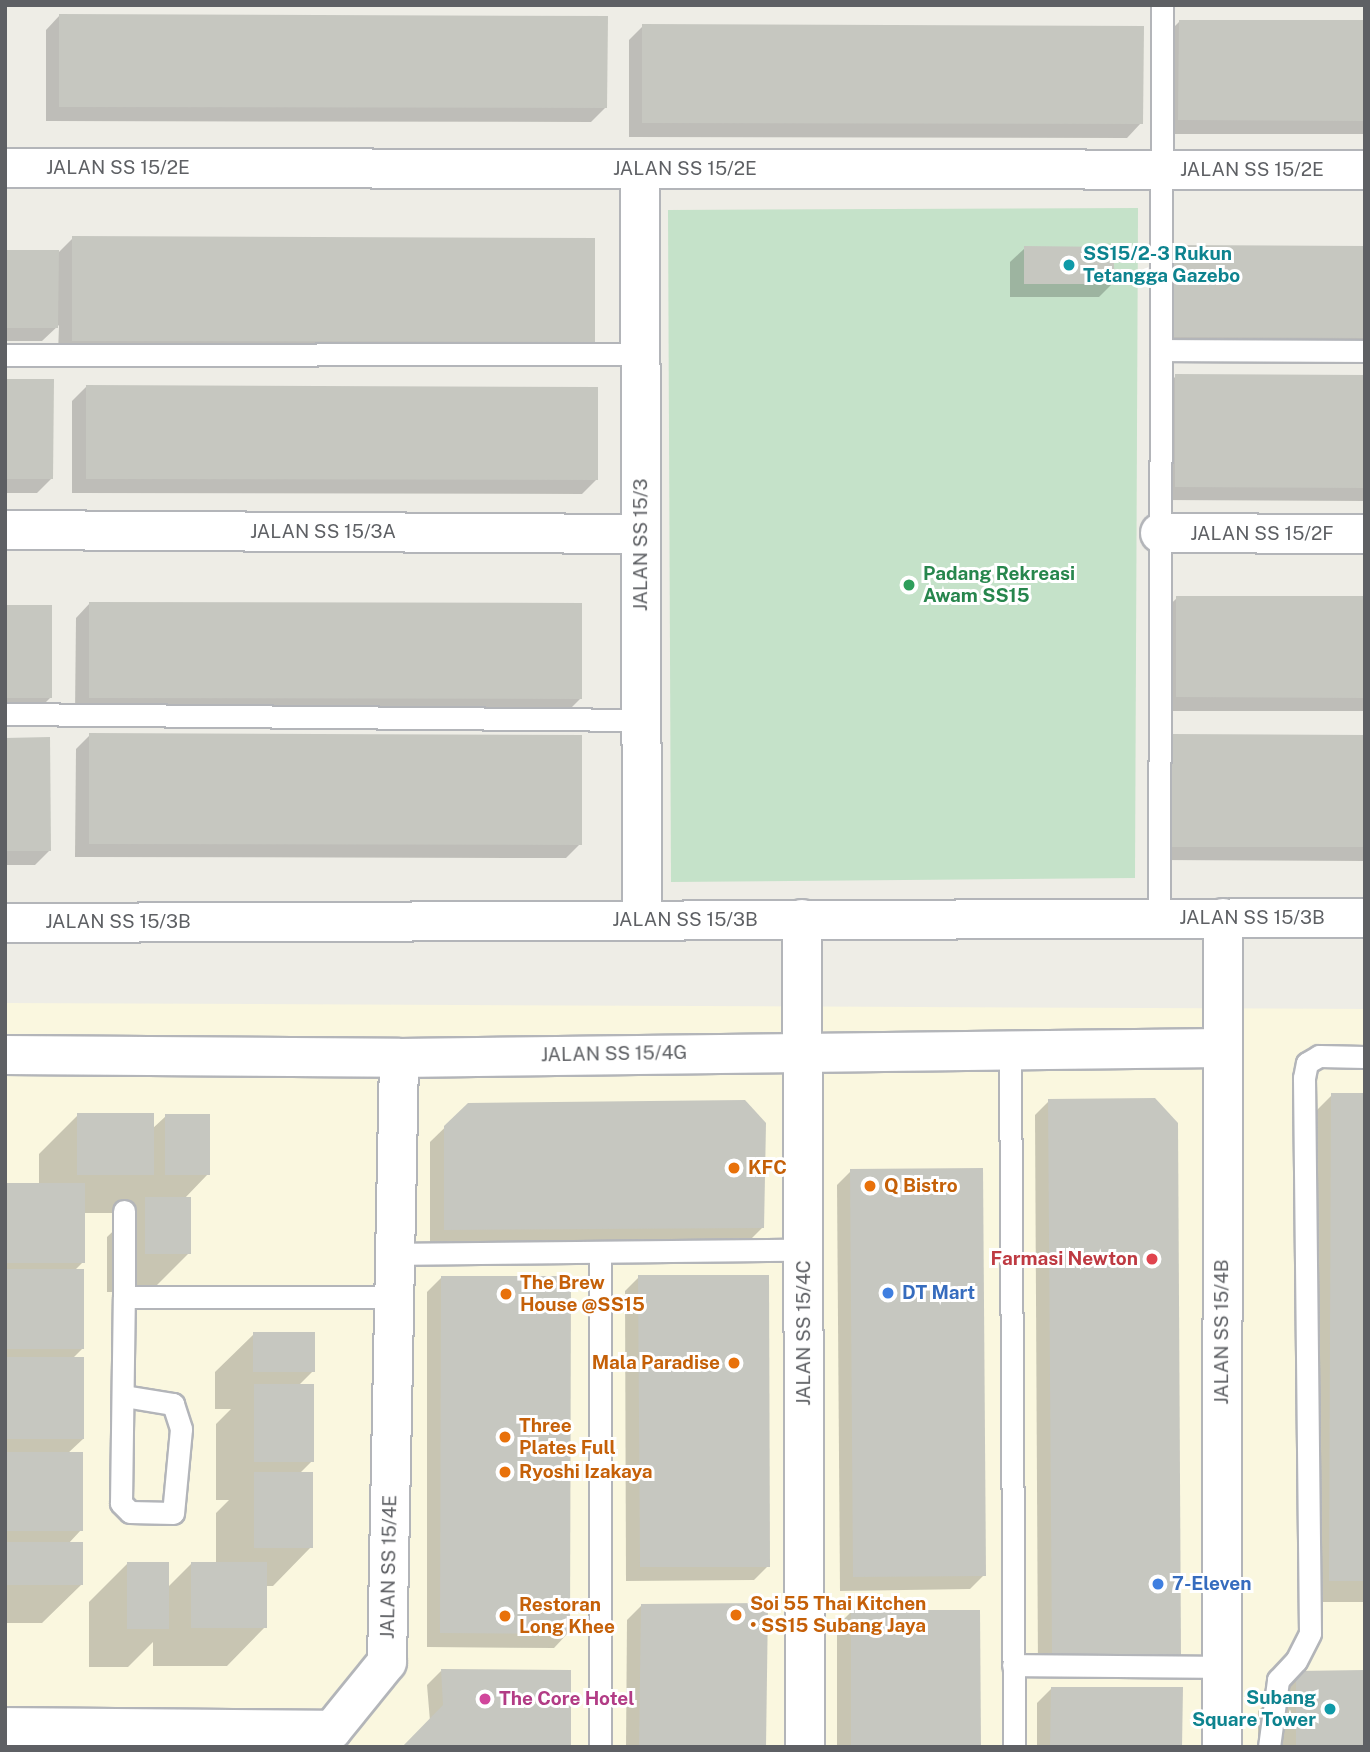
<!DOCTYPE html>
<html>
<head>
<meta charset="utf-8">
<style>
	body { margin:0 }
	#map { position:relative; width:1370px; height:1752px; overflow:hidden; background:#eeede6; font-family:"Public Sans",sans-serif }
	div>[style] { position:absolute }
	.commercial>* { inset:0; background:#faf7df }
	.green>* { inset:0; background:#c5e2c9 }
	.shadow>* { inset:0; background:#0003 }
	.building>* { inset:0; background:#c6c7c0 }
	.roads { filter:drop-shadow(2px 0 #b3b5b9) drop-shadow(-2px 0 #b3b5b9) drop-shadow(0 2px #b3b5b9) drop-shadow(0 -2px #b3b5b9) }
	.lane>* { height:21px; margin:-10.5px; padding:0 10.5px; transform-origin:10.5px; border-radius:10.5px; background:#fff }
	.street>* { height:38px; margin:-19px; padding:0 19px; transform-origin:19px; border-radius:19px; background:#fff }
	.secondary>* { height:38px; margin:-19px; padding:0 19px; transform-origin:19px; border-radius:19px; background:#fff }
	.dots>* { width:19px; height:19px; translate:-50% -50%; box-sizing:border-box; border:4px solid #fff; border-radius:50% }
	span { translate:-50% -50%; white-space:nowrap; text-align:center; line-height:1.15; -webkit-text-stroke:6px #fff; paint-order:stroke }
	.street-label { font-size:19px; color:#5e6064 }
	.culture-label { font-size:19px; color:#0d838f; font-weight:700 }
	.left { translate:0 -50%; text-align:left }
	.right { translate:-100% -50%; text-align:right }
	.leisure-label { font-size:19px; color:#27864d; font-weight:700 }
	.food-label { font-size:19px; color:#c56008; font-weight:700 }
	.health-label { font-size:19px; color:#be3a42; font-weight:700 }
	.shop-label { font-size:19px; color:#366cbe; font-weight:700 }
	.hotel-label { font-size:19px; color:#b23c85; font-weight:700 }
	.frame { position:absolute; inset:0; border:7px solid #5e6064; pointer-events:none }
</style>
</head>
<body>
<div id="map">
	<div class="commercial">
		<i style="clip-path:polygon(5px 1003px,1365px 1009px,1365px 1747px,5px 1747px)"></i>
	</div>
	<div class="green">
		<i style="clip-path:polygon(1138px 208px,1135px 878px,671px 882px,668px 210px)"></i>
	</div>
	<div class="shadow">
		<i style="clip-path:polygon(60px 15px,606px 107px,591px 122px,46px 121px,46px 30px)"></i>
		<i style="clip-path:polygon(1180px 21px,1365px 22px,1365px 134px,1165px 134px,1165px 36px)"></i>
		<i style="clip-path:polygon(643px 26px,1141px 123px,1127px 138px,629px 137px,629px 40px)"></i>
		<i style="clip-path:polygon(73px 238px,593px 341px,579px 356px,58px 354px,59px 325px,42px 341px,5px 341px,5px 252px,57px 254px)"></i>
		<i style="clip-path:polygon(1174px 247px,1365px 248px,1365px 351px,1159px 351px,1159px 261px)"></i>
		<i style="clip-path:polygon(1025px 248px,1113px 283px,1099px 297px,1010px 297px,1010px 262px)"></i>
		<i style="clip-path:polygon(1176px 376px,1365px 376px,1365px 501px,1161px 500px,1162px 390px)"></i>
		<i style="clip-path:polygon(5px 381px,52px 478px,37px 493px,5px 493px)"></i>
		<i style="clip-path:polygon(86px 387px,596px 480px,582px 494px,72px 493px,72px 401px)"></i>
		<i style="clip-path:polygon(1177px 598px,1365px 598px,1365px 711px,1162px 711px,1162px 612px)"></i>
		<i style="clip-path:polygon(90px 603px,580px 699px,566px 713px,75px 712px,76px 618px)"></i>
		<i style="clip-path:polygon(5px 607px,50px 698px,36px 712px,5px 712px)"></i>
		<i style="clip-path:polygon(90px 735px,580px 844px,566px 858px,75px 857px,76px 749px)"></i>
		<i style="clip-path:polygon(1172px 736px,1365px 737px,1365px 861px,1157px 860px,1158px 750px)"></i>
		<i style="clip-path:polygon(5px 739px,49px 851px,35px 865px,5px 865px)"></i>
		<i style="clip-path:polygon(1332px 1095px,1365px 1095px,1365px 1602px,1308px 1602px,1311px 1116px)"></i>
		<i style="clip-path:polygon(1049px 1101px,1180px 1655px,1165px 1669px,1038px 1670px,1035px 1115px)"></i>
		<i style="clip-path:polygon(468px 1105px,762px 1228px,748px 1242px,430px 1243px,430px 1142px)"></i>
		<i style="clip-path:polygon(78px 1115px,152px 1129px,166px 1116px,208px 1174px,184px 1199px,189px 1253px,150px 1292px,107px 1292px,107px 1237px,132px 1213px,127px 1213px,127px 1200px,114px 1213px,83px 1213px,83px 1262px,74px 1271px,83px 1348px,72px 1359px,83px 1439px,67px 1454px,81px 1530px,68px 1544px,81px 1585px,42px 1623px,5px 1623px,5px 1185px,39px 1185px,39px 1154px)"></i>
		<i style="clip-path:polygon(851px 1171px,984px 1575px,970px 1589px,840px 1591px,837px 1185px)"></i>
		<i style="clip-path:polygon(639px 1277px,768px 1566px,754px 1580px,626px 1581px,625px 1291px)"></i>
		<i style="clip-path:polygon(441px 1278px,568px 1633px,554px 1648px,427px 1647px,427px 1292px)"></i>
		<i style="clip-path:polygon(254px 1334px,313px 1371px,298px 1386px,312px 1461px,299px 1474px,311px 1547px,273px 1586px,265px 1586px,265px 1627px,227px 1666px,153px 1666px,153px 1642px,128px 1667px,89px 1667px,89px 1602px,128px 1563px,167px 1588px,192px 1563px,216px 1563px,216px 1513px,229px 1500px,216px 1500px,216px 1424px,231px 1409px,215px 1409px,215px 1372px)"></i>
		<i style="clip-path:polygon(766px 1605px,766px 1747px,626px 1747px,627px 1620px,641px 1606px)"></i>
		<i style="clip-path:polygon(851px 1612px,978px 1747px,837px 1747px,837px 1626px)"></i>
		<i style="clip-path:polygon(441px 1671px,570px 1747px,430px 1721px,427px 1685px)"></i>
		<i style="clip-path:polygon(1297px 1673px,1365px 1747px,1258px 1747px,1258px 1711px)"></i>
		<i style="clip-path:polygon(1051px 1689px,1180px 1747px,1037px 1747px,1037px 1703px)"></i>
	</div>
	<div class="building">
		<i style="clip-path:polygon(59px 14px,608px 16px,607px 108px,59px 107px)"></i>
		<i style="clip-path:polygon(1179px 20px,1365px 20px,1365px 121px,1178px 120px)"></i>
		<i style="clip-path:polygon(642px 24px,1144px 26px,1143px 124px,642px 123px)"></i>
		<i style="clip-path:polygon(72px 236px,595px 238px,595px 342px,72px 341px)"></i>
		<i style="clip-path:polygon(1173px 245px,1365px 246px,1365px 338px,1172px 337px)"></i>
		<i style="clip-path:polygon(1024px 246px,1113px 247px,1115px 284px,1024px 284px)"></i>
		<i style="clip-path:polygon(5px 250px,59px 250px,58px 328px,5px 328px)"></i>
		<i style="clip-path:polygon(1175px 374px,1365px 375px,1365px 488px,1175px 487px)"></i>
		<i style="clip-path:polygon(5px 379px,54px 379px,53px 479px,5px 479px)"></i>
		<i style="clip-path:polygon(86px 385px,598px 387px,598px 480px,86px 479px)"></i>
		<i style="clip-path:polygon(1176px 596px,1365px 596px,1365px 698px,1176px 697px)"></i>
		<i style="clip-path:polygon(89px 602px,582px 603px,582px 699px,89px 698px)"></i>
		<i style="clip-path:polygon(5px 605px,52px 605px,52px 698px,5px 698px)"></i>
		<i style="clip-path:polygon(89px 733px,582px 735px,582px 845px,89px 844px)"></i>
		<i style="clip-path:polygon(1171px 734px,1365px 735px,1365px 847px,1171px 847px)"></i>
		<i style="clip-path:polygon(50px 737px,51px 851px,5px 851px,5px 738px)"></i>
		<i style="clip-path:polygon(1331px 1093px,1365px 1093px,1365px 1581px,1329px 1581px)"></i>
		<i style="clip-path:polygon(1155px 1098px,1178px 1123px,1181px 1655px,1052px 1657px,1048px 1099px)"></i>
		<i style="clip-path:polygon(745px 1100px,766px 1123px,764px 1228px,444px 1230px,444px 1126px,468px 1103px)"></i>
		<i style="clip-path:polygon(77px 1113px,154px 1113px,154px 1175px,77px 1175px)"></i>
		<i style="clip-path:polygon(165px 1114px,210px 1114px,210px 1175px,165px 1175px)"></i>
		<i style="clip-path:polygon(983px 1168px,986px 1576px,853px 1577px,850px 1169px)"></i>
		<i style="clip-path:polygon(5px 1183px,85px 1183px,85px 1263px,5px 1263px)"></i>
		<i style="clip-path:polygon(145px 1197px,191px 1197px,191px 1254px,145px 1254px)"></i>
		<i style="clip-path:polygon(5px 1269px,84px 1269px,84px 1349px,5px 1349px)"></i>
		<i style="clip-path:polygon(638px 1275px,769px 1275px,770px 1567px,640px 1567px)"></i>
		<i style="clip-path:polygon(441px 1276px,571px 1276px,570px 1634px,440px 1633px)"></i>
		<i style="clip-path:polygon(253px 1332px,315px 1332px,315px 1372px,253px 1372px)"></i>
		<i style="clip-path:polygon(5px 1357px,84px 1357px,84px 1439px,5px 1439px)"></i>
		<i style="clip-path:polygon(254px 1384px,314px 1384px,314px 1462px,254px 1462px)"></i>
		<i style="clip-path:polygon(6px 1452px,83px 1452px,83px 1531px,6px 1531px)"></i>
		<i style="clip-path:polygon(254px 1472px,313px 1472px,313px 1548px,254px 1548px)"></i>
		<i style="clip-path:polygon(7px 1542px,83px 1542px,83px 1585px,7px 1585px)"></i>
		<i style="clip-path:polygon(127px 1562px,169px 1562px,169px 1629px,127px 1629px)"></i>
		<i style="clip-path:polygon(191px 1562px,267px 1562px,267px 1628px,191px 1628px)"></i>
		<i style="clip-path:polygon(768px 1603px,766px 1747px,639px 1747px,641px 1604px)"></i>
		<i style="clip-path:polygon(851px 1610px,980px 1610px,981px 1747px,851px 1747px)"></i>
		<i style="clip-path:polygon(441px 1669px,571px 1670px,571px 1747px,402px 1747px,443px 1705px)"></i>
		<i style="clip-path:polygon(1365px 1670px,1365px 1747px,1296px 1747px,1296px 1671px)"></i>
		<i style="clip-path:polygon(1051px 1687px,1183px 1687px,1182px 1747px,1050px 1747px)"></i>
	</div>
	<div class="roads">
		<div class="lane">
			<i style="left:1161px;top:350px;width:204px;rotate:0.3deg"></i>
			<i style="left:5px;top:355px;width:636px;rotate:-0.09deg"></i>
			<i style="left:5px;top:714px;width:636px;rotate:0.54deg"></i>
			<i style="left:1159px;top:919px;width:914px;rotate:-89.81deg"></i>
			<i style="left:1010px;top:1051px;width:696px;rotate:89.67deg"></i>
			<i style="left:124px;top:1211px;width:86px;rotate:90deg"></i>
			<i style="left:600px;top:1252px;width:495px;rotate:90deg"></i>
			<i style="left:395px;top:1254px;width:409px;rotate:-0.6deg"></i>
			<i style="left:124px;top:1396px;width:50px;rotate:9.3deg"></i>
			<i style="left:173px;top:1404px;width:26px;rotate:72deg"></i>
			<i style="left:181px;top:1429px;width:84px;rotate:95.4deg"></i>
			<i style="left:173px;top:1513px;width:43px;rotate:-178.7deg"></i>
			<i style="left:130px;top:1512px;width:13px;rotate:-135deg"></i>
			<i style="left:121px;top:1503px;width:206px;rotate:-89.2deg"></i>
			<i style="left:124px;top:1297px;width:270px"></i>
			<i style="left:1013px;top:1665px;width:209px;rotate:0.5deg"></i>
			<i style="left:1269px;top:1747px;width:68px;rotate:-82.3deg"></i>
			<i style="left:1278px;top:1680px;width:26px;rotate:-47deg"></i>
			<i style="left:1296px;top:1661px;width:31px;rotate:-63deg"></i>
			<i style="left:1310px;top:1633px;width:555px;rotate:-90.62deg"></i>
			<i style="left:1304px;top:1078px;width:15px;rotate:-79deg"></i>
			<i style="left:1307px;top:1063px;width:14px;rotate:-30deg"></i>
			<i style="left:1319px;top:1056px;width:46px;rotate:1.2deg"></i>
		</div>
		<div class="street">
			<i style="left:5px;top:168px;width:1360px;rotate:0.08deg"></i>
			<i style="left:640px;top:169px;width:751px;rotate:89.85deg"></i>
			<i style="left:5px;top:530px;width:636px;rotate:0.36deg"></i>
			<i style="left:1160px;top:533px;width:205px;rotate:0.3deg"></i>
			<i style="left:802px;top:919px;width:828px;rotate:89.79deg"></i>
			<i style="left:5px;top:1055px;width:394px;rotate:0.4deg"></i>
			<i style="left:399px;top:1058px;width:823px;rotate:-0.7deg"></i>
			<i style="left:5px;top:1727px;width:327px;rotate:0.5deg"></i>
			<i style="left:332px;top:1730px;width:87px;rotate:-51deg"></i>
			<i style="left:387px;top:1662px;width:604px;rotate:-88.86deg"></i>
			<i style="left:1222px;top:1747px;width:829px;rotate:-89.93deg"></i>
		</div>
		<div class="secondary">
			<i style="left:5px;top:923px;width:1360px;rotate:-0.21deg"></i>
		</div>
	</div>
	<div class="dots">
		<i style="left:1069px;top:265px;background:#0f9aa8"></i>
		<i style="left:909px;top:585px;background:#2e9e5b"></i>
		<i style="left:734px;top:1168px;background:#e8710a"></i>
		<i style="left:870px;top:1186px;background:#e8710a"></i>
		<i style="left:1152px;top:1259px;background:#e0444e"></i>
		<i style="left:888px;top:1293px;background:#3f7fe0"></i>
		<i style="left:506px;top:1294px;background:#e8710a"></i>
		<i style="left:734px;top:1363px;background:#e8710a"></i>
		<i style="left:505px;top:1437px;background:#e8710a"></i>
		<i style="left:505px;top:1472px;background:#e8710a"></i>
		<i style="left:1158px;top:1584px;background:#3f7fe0"></i>
		<i style="left:736px;top:1615px;background:#e8710a"></i>
		<i style="left:505px;top:1616px;background:#e8710a"></i>
		<i style="left:485px;top:1699px;background:#d1479c"></i>
		<i style="left:1330px;top:1709px;background:#0f9aa8"></i>
	</div>
	<div class="street-label">
		<span style="left:118px;top:168px">JALAN SS 15/2E</span>
		<span style="left:685px;top:169px">JALAN SS 15/2E</span>
		<span style="left:1252px;top:170px">JALAN SS 15/2E</span>
		<span style="left:323px;top:532px">JALAN SS 15/3A</span>
		<span style="left:1262px;top:534px">JALAN SS 15/2F</span>
		<span style="left:641px;top:545px;rotate:-90deg">JALAN SS 15/3</span>
		<span style="left:1252px;top:918px">JALAN SS 15/3B</span>
		<span style="left:685px;top:920px">JALAN SS 15/3B</span>
		<span style="left:118px;top:922px">JALAN SS 15/3B</span>
		<span style="left:614px;top:1054px;rotate:-1deg">JALAN SS 15/4G</span>
		<span style="left:1222px;top:1332px;rotate:-90deg">JALAN SS 15/4B</span>
		<span style="left:804px;top:1333px;rotate:-90deg">JALAN SS 15/4C</span>
		<span style="left:389px;top:1567px;rotate:-89deg">JALAN SS 15/4E</span>
	</div>
	<div class="culture-label">
		<span class="left" style="left:1083px;top:265px">SS15/2-3 Rukun<br>Tetangga Gazebo</span>
		<span class="right" style="left:1316px;top:1709px">Subang<br>Square Tower</span>
	</div>
	<div class="leisure-label">
		<span class="left" style="left:923px;top:585px">Padang Rekreasi<br>Awam SS15</span>
	</div>
	<div class="food-label">
		<span class="left" style="left:748px;top:1168px">KFC</span>
		<span class="left" style="left:884px;top:1186px">Q Bistro</span>
		<span class="left" style="left:520px;top:1294px">The Brew<br>House @SS15</span>
		<span class="right" style="left:720px;top:1363px">Mala Paradise</span>
		<span class="left" style="left:519px;top:1437px">Three<br>Plates Full</span>
		<span class="left" style="left:519px;top:1472px">Ryoshi Izakaya</span>
		<span class="left" style="left:750px;top:1615px">Soi 55 Thai Kitchen<br>• SS15 Subang Jaya</span>
		<span class="left" style="left:519px;top:1616px">Restoran<br>Long Khee</span>
	</div>
	<div class="health-label">
		<span class="right" style="left:1138px;top:1259px">Farmasi Newton</span>
	</div>
	<div class="shop-label">
		<span class="left" style="left:902px;top:1293px">DT Mart</span>
		<span class="left" style="left:1172px;top:1584px">7-Eleven</span>
	</div>
	<div class="hotel-label">
		<span class="left" style="left:499px;top:1699px">The Core Hotel</span>
	</div>
	<div class="frame"></div>
</div>
</body>
</html>
